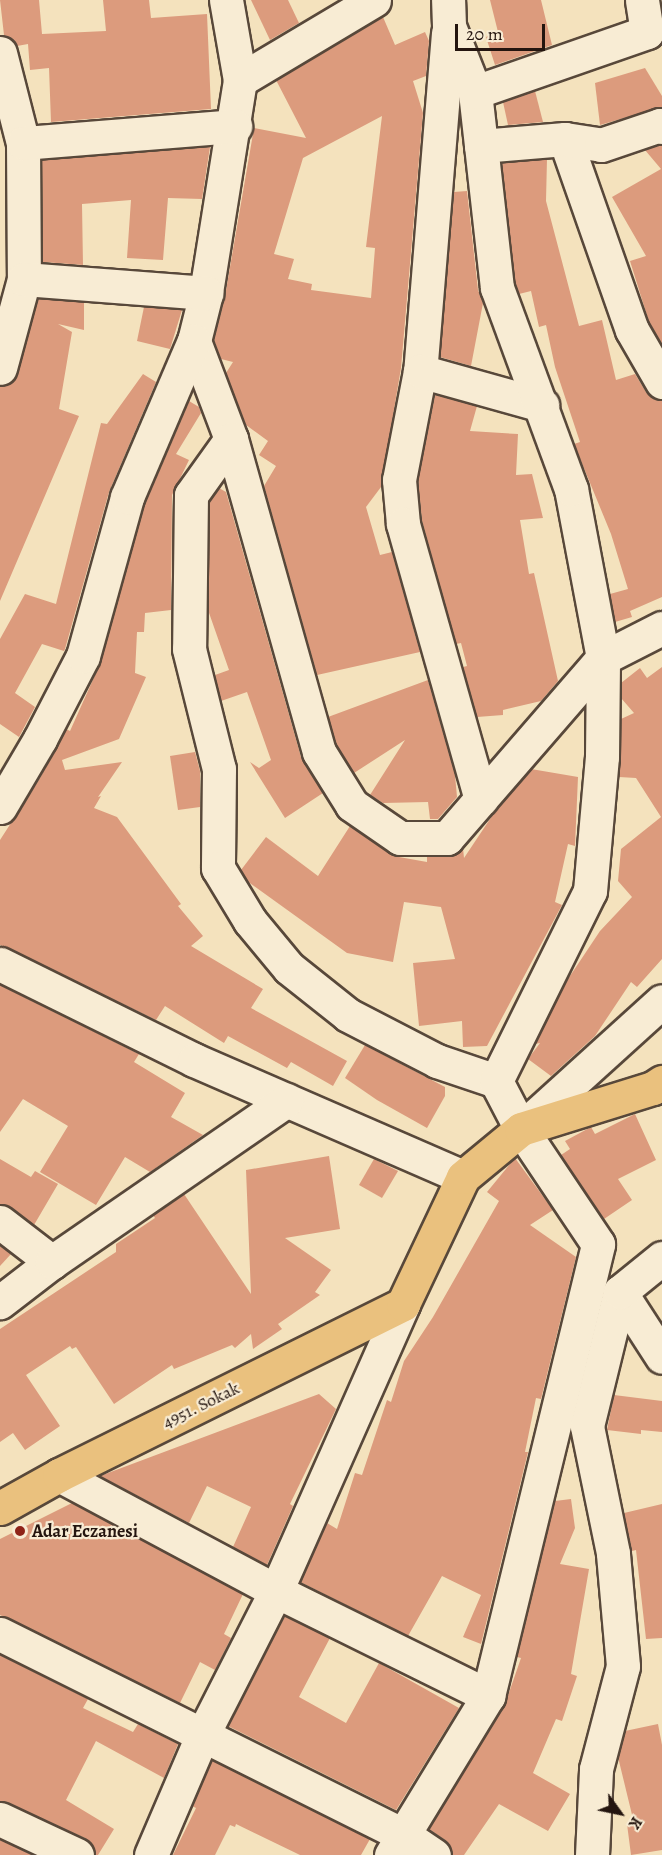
<!DOCTYPE html>
<html>
<head>
<meta charset="utf-8">
<style>
	body { margin:0 }
	#map { position:relative; width:662px; height:1855px; overflow:hidden; background:#f4e2bd; font-family:Alegreya,serif }
	div>[style] { position:absolute }
	.building>* { inset:0; background:#dc9b7d }
	.roads { filter:drop-shadow(2px 0 #58483a) drop-shadow(-2px 0 #58483a) drop-shadow(0 2px #58483a) drop-shadow(0 -2px #58483a) }
	.minor>* { height:33px; margin:-16.5px; padding:0 16.5px; transform-origin:16.5px; border-radius:16.5px; background:#f8ecd4 }
	.major>* { height:33px; margin:-16.5px; padding:0 16.5px; transform-origin:16.5px; border-radius:16.5px; background:#eac17e }
	.dots>* { width:16px; height:16px; translate:-50% -50%; box-sizing:border-box; border:3px solid #f8ecd4; border-radius:50% }
	span { translate:-50% -50%; white-space:nowrap; text-align:center; line-height:1.15; -webkit-text-stroke:4.5px #f8ecd4; paint-order:stroke }
	.street-label { font-size:18px; color:#24150f }
	.poi-label { font-size:18px; color:#24150f; font-weight:700 }
	.left { translate:0 -50%; text-align:left }
	.north { position:absolute; left:590px; top:1783px; width:60px; height:60px; -webkit-text-stroke:4px #f8ecd4; paint-order:stroke; rotate:123deg; font-size:16px; font-weight:700; line-height:24px; text-align:center; color:#24150f }
	.north::after { content:''; display:block; margin:auto; width:21px; height:27px; background:#24150f; clip-path:polygon(50% 0,100% 100%,50% 72%,0 100%) }
	.scale { position:absolute; left:455px; top:24px; width:90px; height:27px; box-sizing:border-box; border:3px solid #24150f; border-top:0; padding-left:8px; font-size:18px; line-height:21px; white-space:nowrap; color:#24150f; -webkit-text-stroke:4px #f8ecd4; paint-order:stroke }
</style>
</head>
<body>
<div id="map">
	<div class="building">
		<i style="clip-path:polygon(0 0,39px 0,42px 34px,106px 31px,103px 0,149px 0,151px 18px,207px 14px,211px 109px,51px 122px,49px 68px,30px 70px,28px 44px,17px 46px,13px 40px,4px 35px)"></i>
		<i style="clip-path:polygon(251px 0,288px 0,299px 23px,270px 40px)"></i>
		<i style="clip-path:polygon(490px 0,541px 0,552px 45px,495px 65px,486px 37px,498px 32px)"></i>
		<i style="clip-path:polygon(evenodd,383px 17px,395px 45px,425px 32px,429px 41px,426px 76px,413px 81px,423px 113px,401px 368px,381px 487px,366px 507px,380px 555px,392px 552px,420px 652px,317px 675px,264px 486px,276px 466px,259px 455px,268px 441px,246px 425px,226px 373px,233px 362px,221px 359px,214px 340px,225px 296px,254px 128px,306px 138px,276px 80px,383px 17px,382px 116px,366px 247px,375px 248px,371px 298px,311px 290px,312px 284px,288px 279px,294px 259px,274px 254px,303px 158px,382px 116px)"></i>
		<i style="clip-path:polygon(645px 68px,662px 96px,662px 107px,600px 125px,595px 83px)"></i>
		<i style="clip-path:polygon(535px 91px,543px 122px,508px 125px,503px 102px)"></i>
		<i style="clip-path:polygon(659px 145px,662px 145px,662px 344px,649px 322px,630px 261px,646px 256px,612px 197px,661px 169px,645px 150px)"></i>
		<i style="clip-path:polygon(210px 147px,202px 199px,168px 198px,163px 260px,127px 258px,131px 200px,82px 204px,83px 265px,43px 262px,42px 160px)"></i>
		<i style="clip-path:polygon(547px 159px,546px 201px,579px 326px,602px 320px,616px 380px,635px 374px,646px 392px,653px 398px,662px 401px,662px 597px,630px 611px,632px 617px,615px 622px,610px 594px,628px 589px,611px 534px,574px 444px,580px 442px,555px 367px,546px 325px,539px 327px,531px 291px,519px 294px,515px 284px,502px 163px)"></i>
		<i style="clip-path:polygon(467px 191px,478px 290px,483px 303px,471px 366px,440px 357px,454px 192px)"></i>
		<i style="clip-path:polygon(38px 299px,84px 302px,84px 330px,58px 324px,72px 332px,59px 409px,79px 416px,0 601px,0 386px,13px 382px,18px 373px)"></i>
		<i style="clip-path:polygon(144px 307px,182px 310px,170px 349px,137px 341px)"></i>
		<i style="clip-path:polygon(143px 374px,156px 382px,109px 492px,65px 649px,64px 651px,42px 644px,15px 693px,35px 707px,19px 737px,0 724px,0 639px,25px 594px,56px 604px,101px 423px,107px 424px)"></i>
		<i style="clip-path:polygon(435px 395px,477px 406px,470px 431px,518px 434px,516px 475px,532px 474px,543px 518px,520px 520px,529px 574px,534px 573px,558px 681px,541px 701px,503px 710px,503px 715px,477px 717px,463px 667px,467px 666px,461px 643px,456px 644px,422px 521px,418px 481px)"></i>
		<i style="clip-path:polygon(189px 401px,199px 407px,201px 413px,176px 454px,189px 460px,172px 495px,171px 610px,145px 613px,144px 632px,137px 632px,135px 673px,146px 677px,119px 739px,62px 760px,65px 770px,122px 762px,98px 797px,101px 796px,94px 808px,117px 817px,181px 904px,178px 906px,203px 936px,191px 946px,263px 989px,251px 1008px,347px 1061px,333px 1086px,291px 1062px,287px 1068px,228px 1036px,224px 1043px,165px 1006px,156px 1020px,0 945px,0 840px,40px 778px,66px 729px,70px 731px,100px 664px,145px 503px)"></i>
		<i style="clip-path:polygon(219px 488px,226px 492px,301px 757px,323px 793px,285px 818px,250px 762px,259px 768px,271px 760px,247px 692px,221px 701px,215px 675px,229px 670px,208px 610px,210px 501px)"></i>
		<i style="clip-path:polygon(662px 667px,662px 959px,637px 987px,631px 982px,595px 1036px,551px 1076px,528px 1059px,540px 1043px,535px 1044px,566px 982px,600px 931px,632px 897px,618px 881px,621px 849px,661px 817px,636px 778px,619px 777px,621px 719px,634px 713px,621px 698px,621px 683px,640px 668px,647px 678px)"></i>
		<i style="clip-path:polygon(428px 680px,455px 775px,457px 797px,438px 819px,430px 819px,428px 802px,383px 803px,370px 795px,405px 740px,354px 773px,336px 744px,328px 717px)"></i>
		<i style="clip-path:polygon(195px 752px,200px 771px,200px 807px,178px 810px,170px 756px)"></i>
		<i style="clip-path:polygon(531px 769px,578px 777px,575px 846px,568px 844px,555px 902px,562px 905px,487px 1046px,463px 1047px,462px 1021px,419px 1026px,413px 963px,455px 959px,441px 907px,404px 902px,393px 962px,347px 953px,247px 881px,241px 870px,266px 837px,318px 876px,350px 826px,389px 853px,399px 857px,427px 862px,427px 857px,454px 855px,463px 848px,464px 858px,496px 810px)"></i>
		<i style="clip-path:polygon(0 985px,139px 1054px,134px 1062px,185px 1093px,171px 1117px,203px 1135px,150px 1172px,125px 1157px,96px 1205px,40px 1172px,68px 1126px,23px 1099px,0 1132px)"></i>
		<i style="clip-path:polygon(365px 1045px,445px 1087px,445px 1096px,427px 1128px,377px 1100px,345px 1078px)"></i>
		<i style="clip-path:polygon(635px 1114px,656px 1160px,618px 1179px,632px 1200px,604px 1219px,561px 1155px,570px 1149px,565px 1141px,591px 1127px,595px 1134px)"></i>
		<i style="clip-path:polygon(329px 1156px,340px 1229px,285px 1238px,331px 1270px,315px 1292px,320px 1295px,278px 1324px,282px 1329px,253px 1349px,251px 1334px,235px 1348px,232px 1345px,174px 1369px,172px 1365px,114px 1404px,76px 1347px,72px 1349px,70px 1346px,26px 1375px,60px 1426px,25px 1450px,13px 1433px,0 1442px,0 1329px,116px 1252px,116px 1244px,155px 1218px,153px 1215px,184px 1194px,251px 1294px,246px 1170px)"></i>
		<i style="clip-path:polygon(515px 1158px,553px 1210px,530px 1225px,576px 1257px,541px 1399px,536px 1398px,525px 1452px,528px 1452px,481px 1644px,463px 1637px,481px 1595px,442px 1576px,408px 1636px,300px 1582px,327px 1523px,337px 1529px,355px 1473px,362px 1475px,387px 1400px,391px 1402px,404px 1361px,433px 1317px,499px 1201px,487px 1192px)"></i>
		<i style="clip-path:polygon(0 1159px,31px 1177px,35px 1171px,58px 1184px,34px 1225px,11px 1207px,0 1204px)"></i>
		<i style="clip-path:polygon(374px 1159px,398px 1171px,382px 1198px,359px 1185px)"></i>
		<i style="clip-path:polygon(0 1246px,11px 1254px,0 1266px)"></i>
		<i style="clip-path:polygon(319px 1394px,336px 1409px,290px 1504px,293px 1506px,267px 1565px,233px 1547px,251px 1507px,207px 1486px,189px 1523px,100px 1476px)"></i>
		<i style="clip-path:polygon(614px 1395px,662px 1401px,662px 1432px,641px 1430px,641px 1434px,607px 1430px)"></i>
		<i style="clip-path:polygon(571px 1499px,575px 1528px,560px 1564px,589px 1569px,571px 1674px,577px 1676px,562px 1721px,556px 1719px,533px 1773px,570px 1794px,548px 1831px,499px 1804px,464px 1855px,453px 1855px,450px 1846px,445px 1840px,429px 1829px,505px 1704px,521px 1658px,517px 1657px,555px 1501px)"></i>
		<i style="clip-path:polygon(72px 1503px,243px 1594px,224px 1634px,231px 1638px,215px 1670px,200px 1662px,180px 1703px,0 1615px,0 1539px)"></i>
		<i style="clip-path:polygon(662px 1504px,662px 1638px,646px 1639px,636px 1550px,632px 1551px,624px 1513px)"></i>
		<i style="clip-path:polygon(285px 1616px,330px 1638px,299px 1697px,346px 1723px,379px 1663px,459px 1708px,396px 1810px,228px 1726px)"></i>
		<i style="clip-path:polygon(0 1655px,88px 1699px,83px 1708px,133px 1732px,138px 1724px,178px 1744px,164px 1778px,96px 1741px,66px 1800px,114px 1829px,98px 1855px,95px 1855px,93px 1845px,85px 1838px,0 1801px)"></i>
		<i style="clip-path:polygon(658px 1724px,662px 1745px,662px 1850px,631px 1855px,627px 1824px,634px 1823px,618px 1757px,625px 1731px)"></i>
		<i style="clip-path:polygon(212px 1760px,370px 1839px,361px 1855px,300px 1855px,236px 1824px,235px 1827px,230px 1825px,215px 1855px,173px 1855px,196px 1808px,192px 1806px)"></i>
		<i style="clip-path:polygon(0 1840px,33px 1855px,0 1855px)"></i>
	</div>
	<div class="roads">
		<div class="minor">
			<i style="left:226px;top:0;width:81px;rotate:80.1deg"></i>
			<i style="left:240px;top:80px;width:156px;rotate:-30.8deg"></i>
			<i style="left:448px;top:33px;width:339px;rotate:94.7deg"></i>
			<i style="left:420px;top:371px;width:111px;rotate:100.9deg"></i>
			<i style="left:399px;top:480px;width:44px;rotate:84.8deg"></i>
			<i style="left:403px;top:524px;width:286px;rotate:74.2deg"></i>
			<i style="left:0;top:53px;width:93px;rotate:75.7deg"></i>
			<i style="left:23px;top:143px;width:136px;rotate:89.6deg"></i>
			<i style="left:24px;top:279px;width:92px;rotate:105.1deg"></i>
			<i style="left:240px;top:80px;width:216px;rotate:99.1deg"></i>
			<i style="left:206px;top:293px;width:49px;rotate:104deg"></i>
			<i style="left:194px;top:341px;width:105px;rotate:69.3deg"></i>
			<i style="left:231px;top:439px;width:325px;rotate:74.3deg"></i>
			<i style="left:319px;top:752px;width:62px;rotate:58.1deg"></i>
			<i style="left:352px;top:805px;width:58px;rotate:34.5deg"></i>
			<i style="left:400px;top:838px;width:47px"></i>
			<i style="left:447px;top:838px;width:238px;rotate:-49.1deg"></i>
			<i style="left:603px;top:658px;width:66px;rotate:-27deg"></i>
			<i style="left:475px;top:92px;width:182px;rotate:-19.2deg"></i>
			<i style="left:647px;top:32px;width:32px;rotate:-99deg"></i>
			<i style="left:565px;top:139px;width:202px;rotate:70.7deg"></i>
			<i style="left:632px;top:330px;width:60px;rotate:60deg"></i>
			<i style="left:23px;top:143px;width:213px;rotate:-4.6deg"></i>
			<i style="left:481px;top:146px;width:84px;rotate:-4.8deg"></i>
			<i style="left:565px;top:139px;width:36px;rotate:9deg"></i>
			<i style="left:601px;top:145px;width:62px;rotate:-18.7deg"></i>
			<i style="left:660px;top:125px;width:3px;rotate:45deg"></i>
			<i style="left:24px;top:279px;width:183px;rotate:4.4deg"></i>
			<i style="left:420px;top:371px;width:127px;rotate:15.6deg"></i>
			<i style="left:231px;top:439px;width:69px;rotate:125.5deg"></i>
			<i style="left:191px;top:495px;width:154px;rotate:90.7deg"></i>
			<i style="left:189px;top:649px;width:124px;rotate:76deg"></i>
			<i style="left:219px;top:769px;width:99px;rotate:90.6deg"></i>
			<i style="left:218px;top:868px;width:62px;rotate:58.9deg"></i>
			<i style="left:250px;top:921px;width:61px;rotate:50.3deg"></i>
			<i style="left:289px;top:968px;width:75px;rotate:38.5deg"></i>
			<i style="left:348px;top:1015px;width:100px;rotate:27.3deg"></i>
			<i style="left:437px;top:1061px;width:62px;rotate:18.7deg"></i>
			<i style="left:0;top:807px;width:79px;rotate:-59.5deg"></i>
			<i style="left:40px;top:739px;width:93px;rotate:-62.6deg"></i>
			<i style="left:83px;top:656px;width:165px;rotate:-74.5deg"></i>
			<i style="left:127px;top:497px;width:170px;rotate:-66.8deg"></i>
			<i style="left:0;top:964px;width:216px;rotate:26.3deg"></i>
			<i style="left:194px;top:1060px;width:293px;rotate:23.5deg"></i>
			<i style="left:521px;top:1129px;width:190px;rotate:-42.2deg"></i>
			<i style="left:0;top:1222px;width:66px;rotate:37.6deg"></i>
			<i style="left:52px;top:1262px;width:66px;rotate:142.4deg"></i>
			<i style="left:52px;top:1262px;width:285px;rotate:-34.6deg"></i>
			<i style="left:620px;top:1292px;width:77px;rotate:57.1deg"></i>
			<i style="left:59px;top:1475px;width:246px;rotate:28.1deg"></i>
			<i style="left:276px;top:1591px;width:237px;rotate:26.3deg"></i>
			<i style="left:0;top:1634px;width:451px;rotate:26.5deg"></i>
			<i style="left:404px;top:1835px;width:36px;rotate:34deg"></i>
			<i style="left:0;top:1819px;width:85px;rotate:25.1deg"></i>
			<i style="left:151px;top:1855px;width:129px;rotate:-66.8deg"></i>
			<i style="left:202px;top:1736px;width:163px;rotate:-63deg"></i>
			<i style="left:276px;top:1591px;width:314px;rotate:-66.1deg"></i>
			<i style="left:391px;top:1855px;width:186px;rotate:-58.6deg"></i>
			<i style="left:488px;top:1696px;width:465px;rotate:-76.3deg"></i>
			<i style="left:598px;top:1244px;width:138px;rotate:-123.8deg"></i>
			<i style="left:521px;top:1129px;width:54px;rotate:-117.5deg"></i>
			<i style="left:496px;top:1081px;width:212px;rotate:-63.7deg"></i>
			<i style="left:590px;top:891px;width:135px;rotate:-84.9deg"></i>
			<i style="left:602px;top:757px;width:99px;rotate:-89.4deg"></i>
			<i style="left:603px;top:658px;width:172px;rotate:-100.7deg"></i>
			<i style="left:571px;top:489px;width:214px;rotate:-110.2deg"></i>
			<i style="left:497px;top:288px;width:197px;rotate:-96.4deg"></i>
			<i style="left:475px;top:92px;width:71px;rotate:-111.5deg"></i>
			<i style="left:449px;top:26px;width:26px;rotate:-92deg"></i>
			<i style="left:592px;top:1855px;width:86px;rotate:-87.3deg"></i>
			<i style="left:596px;top:1769px;width:106px;rotate:-75.3deg"></i>
			<i style="left:623px;top:1666px;width:113px;rotate:-95.1deg"></i>
			<i style="left:613px;top:1553px;width:130px;rotate:-101.6deg"></i>
			<i style="left:587px;top:1426px;width:138px;rotate:-76.2deg"></i>
			<i style="left:620px;top:1292px;width:54px;rotate:-39deg"></i>
		</div>
		<div class="major">
			<i style="left:0;top:1508px;width:68px;rotate:-29.2deg"></i>
			<i style="left:59px;top:1475px;width:384px;rotate:-26.4deg"></i>
			<i style="left:403px;top:1304px;width:140px;rotate:-64.7deg"></i>
			<i style="left:463px;top:1177px;width:75px;rotate:-39.6deg"></i>
			<i style="left:521px;top:1129px;width:138px;rotate:-17.3deg"></i>
			<i style="left:653px;top:1088px;width:11px;rotate:-34deg"></i>
		</div>
	</div>
	<div class="dots">
		<i style="left:20px;top:1531px;background:#8f2418"></i>
	</div>
	<div class="street-label">
		<span style="left:201px;top:1405px;rotate:-26deg">4951. Sokak</span>
	</div>
	<div class="poi-label">
		<span class="left" style="left:32px;top:1531px">Adar Eczanesi</span>
	</div>
	<div class="north">K</div>
	<div class="scale">20 m</div>
</div>
</body>
</html>
